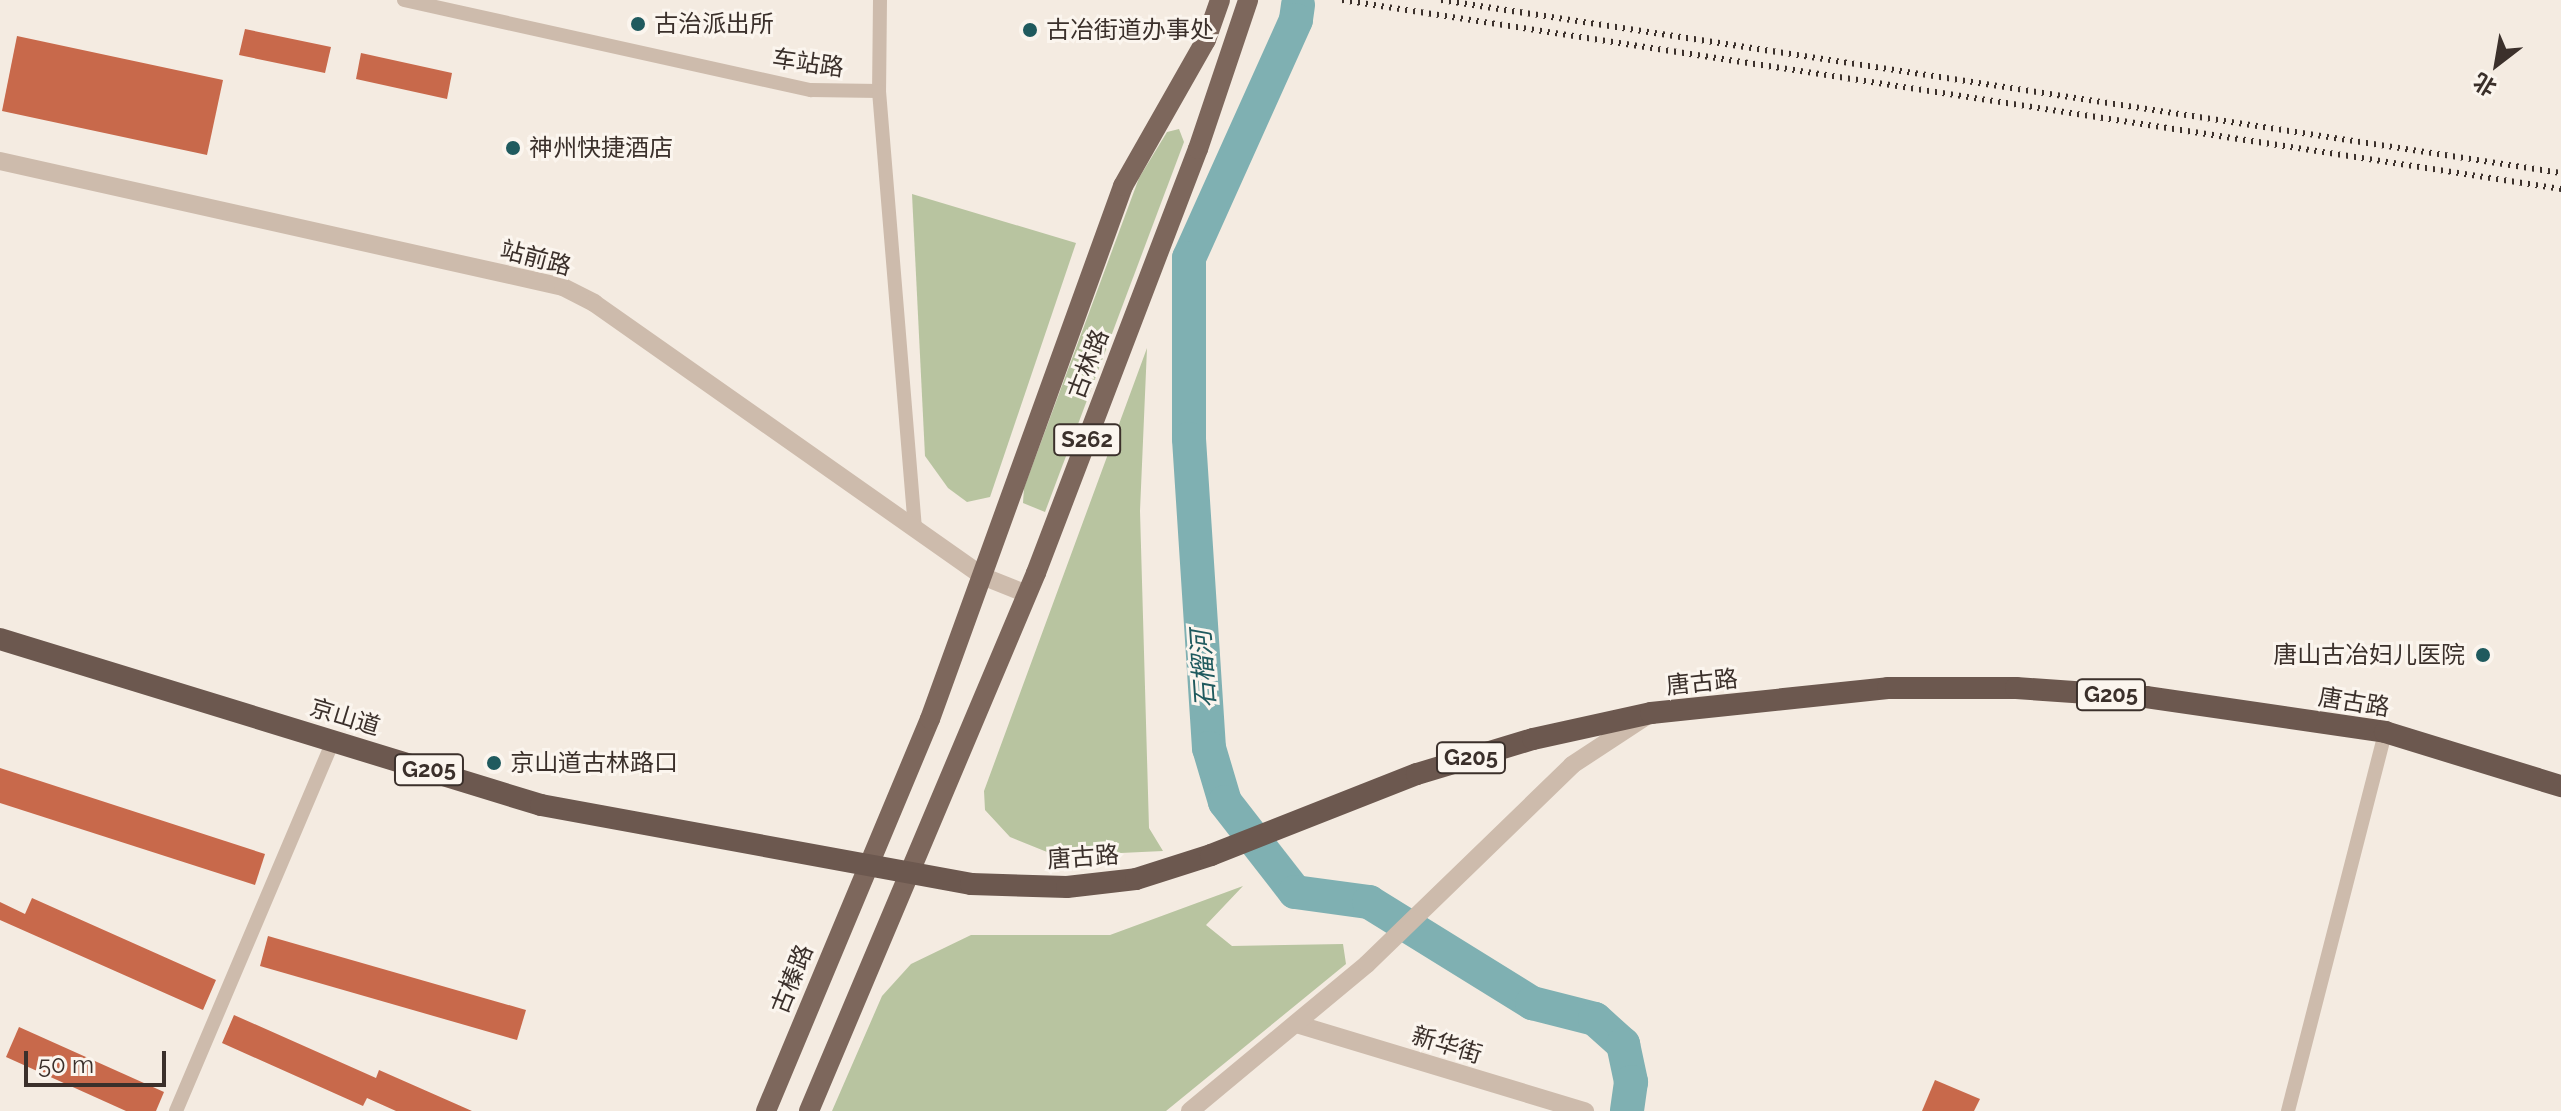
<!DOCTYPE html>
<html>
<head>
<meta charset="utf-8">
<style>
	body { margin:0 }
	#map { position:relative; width:2561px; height:1111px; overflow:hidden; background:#f4ebe1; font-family:Raleway,"Noto Sans SC",sans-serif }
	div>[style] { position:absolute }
	.green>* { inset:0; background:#b8c4a0 }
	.river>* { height:34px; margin:-17px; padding:0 17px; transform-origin:17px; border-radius:17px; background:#7fb0b2 }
	.building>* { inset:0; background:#c8694b }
	.minor>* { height:14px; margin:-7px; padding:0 7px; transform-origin:7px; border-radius:7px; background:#cdbbac }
	.tertiary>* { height:18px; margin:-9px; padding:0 9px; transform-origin:9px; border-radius:9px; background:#cdbbac }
	.primary>* { height:20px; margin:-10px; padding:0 10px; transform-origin:10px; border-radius:10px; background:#7d675c }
	.trunk>* { height:22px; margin:-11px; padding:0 11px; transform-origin:11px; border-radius:11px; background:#6c584f }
	.rail>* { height:6px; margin-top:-3px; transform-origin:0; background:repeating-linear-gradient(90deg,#3b302b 0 2px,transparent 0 8px) }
	.dots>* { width:22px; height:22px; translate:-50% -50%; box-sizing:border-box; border:4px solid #fbf5ee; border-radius:50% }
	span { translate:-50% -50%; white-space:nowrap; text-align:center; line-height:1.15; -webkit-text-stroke:6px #fbf5ee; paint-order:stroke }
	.shield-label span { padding:2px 6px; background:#fbf5ee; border:2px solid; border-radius:6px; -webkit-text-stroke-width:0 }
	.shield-label { font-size:22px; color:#3b302b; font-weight:700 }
	.poi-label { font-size:24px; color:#3b302b }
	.left { translate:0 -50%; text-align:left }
	.right { translate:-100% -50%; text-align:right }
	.street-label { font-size:24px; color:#3b302b }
	.water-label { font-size:26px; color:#1f5a5e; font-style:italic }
	.north { position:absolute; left:2457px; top:24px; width:80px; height:80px; -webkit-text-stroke:6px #fbf5ee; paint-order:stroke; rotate:211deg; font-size:22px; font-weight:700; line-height:32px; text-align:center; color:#3b302b }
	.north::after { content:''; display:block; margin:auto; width:28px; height:36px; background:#3b302b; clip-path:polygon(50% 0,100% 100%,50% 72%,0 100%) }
	.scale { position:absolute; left:24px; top:1051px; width:142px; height:36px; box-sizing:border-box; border:4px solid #3b302b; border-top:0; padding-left:10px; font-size:24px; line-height:28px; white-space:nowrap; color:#3b302b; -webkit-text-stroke:6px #fbf5ee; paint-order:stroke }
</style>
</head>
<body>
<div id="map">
	<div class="green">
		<i style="clip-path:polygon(1179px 129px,1184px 142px,1045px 512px,1023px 503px,1024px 488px,1139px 178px,1167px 132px)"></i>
		<i style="clip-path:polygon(912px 194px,1076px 243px,990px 497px,967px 502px,948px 488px,925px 456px)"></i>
		<i style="clip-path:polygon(1147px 348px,1140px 511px,1149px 828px,1163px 851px,1057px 856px,1010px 837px,985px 810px,984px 791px)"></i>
		<i style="clip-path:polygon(1243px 886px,1206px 925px,1232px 946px,1343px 944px,1346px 964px,1166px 1111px,832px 1111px,882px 996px,911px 964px,971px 935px,1110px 935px)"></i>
	</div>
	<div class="river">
		<i style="left:1298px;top:5px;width:15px;rotate:98deg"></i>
		<i style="left:1296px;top:20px;width:261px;rotate:114.2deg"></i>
		<i style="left:1189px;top:258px;width:181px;rotate:90deg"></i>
		<i style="left:1189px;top:439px;width:310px;rotate:86.3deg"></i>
		<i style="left:1209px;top:748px;width:56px;rotate:73.5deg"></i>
		<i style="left:1225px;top:802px;width:114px;rotate:52.1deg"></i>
		<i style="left:1295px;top:892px;width:75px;rotate:7.7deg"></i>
		<i style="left:1369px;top:902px;width:192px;rotate:31.8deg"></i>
		<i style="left:1532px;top:1003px;width:65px;rotate:14.3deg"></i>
		<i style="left:1595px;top:1019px;width:38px;rotate:42deg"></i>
		<i style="left:1623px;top:1044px;width:39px;rotate:78deg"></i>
		<i style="left:1631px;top:1082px;width:29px;rotate:98deg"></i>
	</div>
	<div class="building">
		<i style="clip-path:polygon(245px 29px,331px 47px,325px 73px,239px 55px)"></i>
		<i style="clip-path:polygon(17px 36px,223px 80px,207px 155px,2px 111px)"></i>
		<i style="clip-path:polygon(361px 53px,452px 73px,447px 99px,356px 79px)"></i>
		<i style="clip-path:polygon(0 768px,265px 854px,255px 885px,0 803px)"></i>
		<i style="clip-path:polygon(32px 898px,216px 980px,203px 1010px,0 920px,0 902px,25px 914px)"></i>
		<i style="clip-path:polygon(268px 936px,526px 1010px,517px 1040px,260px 966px)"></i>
		<i style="clip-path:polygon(234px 1015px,376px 1078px,379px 1070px,472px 1111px,396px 1111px,367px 1098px,363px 1106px,222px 1043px)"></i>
		<i style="clip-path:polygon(19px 1027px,164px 1092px,156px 1111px,126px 1111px,6px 1057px)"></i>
		<i style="clip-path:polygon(1935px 1080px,1980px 1099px,1974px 1111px,1922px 1111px)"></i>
	</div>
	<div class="minor">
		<i style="left:404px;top:0;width:417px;rotate:12.5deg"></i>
		<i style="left:811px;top:90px;width:68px;rotate:0.8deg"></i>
		<i style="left:880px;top:0;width:91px;rotate:90.6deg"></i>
		<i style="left:879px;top:91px;width:439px;rotate:85.3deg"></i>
		<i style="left:176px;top:1111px;width:402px;rotate:-67deg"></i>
		<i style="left:2288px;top:1111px;width:391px;rotate:-75.6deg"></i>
	</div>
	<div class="tertiary">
		<i style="left:0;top:161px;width:577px;rotate:12.61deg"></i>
		<i style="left:563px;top:287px;width:35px;rotate:27deg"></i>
		<i style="left:594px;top:303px;width:474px;rotate:35.1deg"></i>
		<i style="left:982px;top:576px;width:48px;rotate:21.8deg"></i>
		<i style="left:1296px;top:1024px;width:302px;rotate:16.8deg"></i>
		<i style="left:1190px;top:1111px;width:230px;rotate:-39.7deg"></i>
		<i style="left:1367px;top:964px;width:286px;rotate:-44.1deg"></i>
		<i style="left:1572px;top:765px;width:87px;rotate:-33.3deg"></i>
	</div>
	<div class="primary">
		<i style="left:766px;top:1111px;width:425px;rotate:-67.3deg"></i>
		<i style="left:930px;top:719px;width:567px;rotate:-70.09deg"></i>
		<i style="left:1123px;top:186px;width:168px;rotate:-60.4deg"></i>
		<i style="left:1206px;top:40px;width:42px;rotate:-70.7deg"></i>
		<i style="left:809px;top:1111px;width:584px;rotate:-67.12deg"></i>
		<i style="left:1036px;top:573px;width:454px;rotate:-69.1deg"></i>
		<i style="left:1198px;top:149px;width:157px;rotate:-71.4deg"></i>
	</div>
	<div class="trunk">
		<i style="left:0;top:639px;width:566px;rotate:17.06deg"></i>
		<i style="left:541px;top:805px;width:437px;rotate:10.4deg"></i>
		<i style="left:971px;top:884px;width:96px;rotate:1.8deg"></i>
		<i style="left:1067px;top:887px;width:69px;rotate:-6.6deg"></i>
		<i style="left:1136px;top:879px;width:79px;rotate:-17.7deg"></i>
		<i style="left:1211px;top:855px;width:221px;rotate:-21.5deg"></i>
		<i style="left:1417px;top:774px;width:121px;rotate:-16.8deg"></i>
		<i style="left:1533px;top:739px;width:121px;rotate:-12.4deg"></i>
		<i style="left:1651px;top:713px;width:238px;rotate:-6deg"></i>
		<i style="left:1888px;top:688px;width:128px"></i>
		<i style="left:2016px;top:688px;width:130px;rotate:4deg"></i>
		<i style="left:2146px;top:697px;width:242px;rotate:8.3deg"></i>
		<i style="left:2385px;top:732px;width:184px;rotate:17.1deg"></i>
	</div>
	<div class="rail">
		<i style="left:1342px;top:0;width:1234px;rotate:8.81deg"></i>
		<i style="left:1441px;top:0;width:1133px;rotate:8.78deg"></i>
	</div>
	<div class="dots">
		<i style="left:638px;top:24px;background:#1f5a5e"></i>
		<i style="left:1030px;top:30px;background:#1f5a5e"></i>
		<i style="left:513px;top:148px;background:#1f5a5e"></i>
		<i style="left:2483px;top:655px;background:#1f5a5e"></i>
		<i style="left:494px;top:763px;background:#1f5a5e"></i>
	</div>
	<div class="shield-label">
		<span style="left:1087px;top:440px">S262</span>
		<span style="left:2111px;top:695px">G205</span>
		<span style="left:1471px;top:758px">G205</span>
		<span style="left:429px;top:770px">G205</span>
	</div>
	<div class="poi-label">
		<span class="left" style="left:654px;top:24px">古治派出所</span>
		<span class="left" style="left:1046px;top:30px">古冶街道办事处</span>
		<span class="left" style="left:529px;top:148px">神州快捷酒店</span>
		<span class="right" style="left:2465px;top:655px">唐山古冶妇儿医院</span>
		<span class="left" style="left:510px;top:763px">京山道古林路口</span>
	</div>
	<div class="street-label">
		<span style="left:808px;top:63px;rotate:8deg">车站路</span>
		<span style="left:536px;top:258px;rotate:15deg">站前路</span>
		<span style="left:1088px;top:364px;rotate:-69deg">古林路</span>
		<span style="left:1702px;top:682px;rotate:-6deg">唐古路</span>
		<span style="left:2354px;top:702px;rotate:9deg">唐古路</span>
		<span style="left:345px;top:717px;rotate:17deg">京山道</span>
		<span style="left:1083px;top:857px;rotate:-4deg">唐古路</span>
		<span style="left:792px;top:979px;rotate:-68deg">古榛路</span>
		<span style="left:1447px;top:1045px;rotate:17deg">新华街</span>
	</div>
	<div class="water-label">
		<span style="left:1204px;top:669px;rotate:-94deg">石榴河</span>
	</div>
	<div class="north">北</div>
	<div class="scale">50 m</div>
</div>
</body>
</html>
